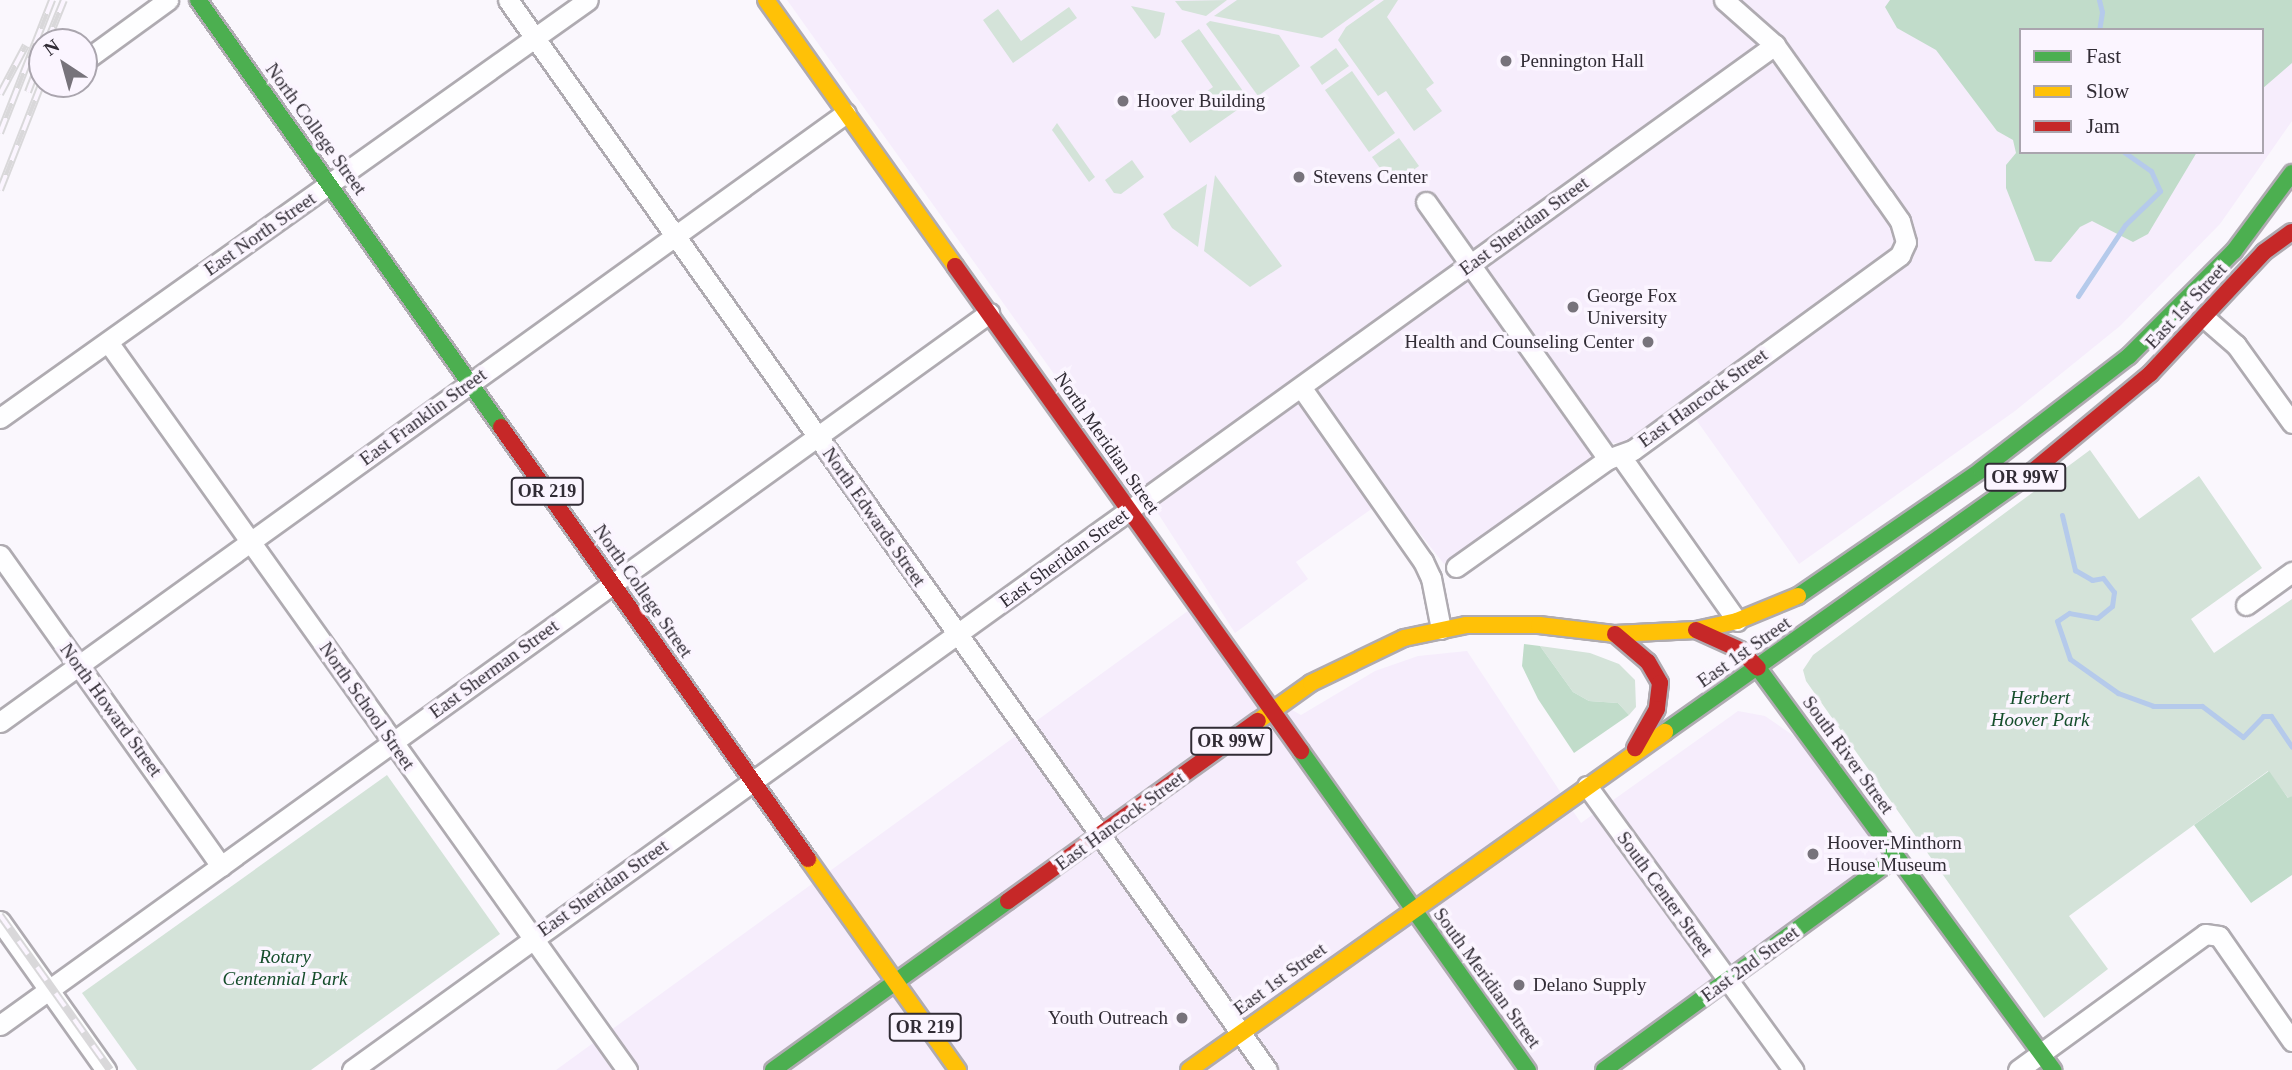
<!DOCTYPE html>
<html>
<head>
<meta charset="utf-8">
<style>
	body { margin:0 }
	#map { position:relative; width:2292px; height:1070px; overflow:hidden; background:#faf7fd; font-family:Georgia,serif }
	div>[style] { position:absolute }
	.built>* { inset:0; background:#f6edfc }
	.green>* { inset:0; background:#d4e3d9 }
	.forest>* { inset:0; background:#c1dcca }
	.stream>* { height:5px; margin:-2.5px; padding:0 2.5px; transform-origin:2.5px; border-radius:2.5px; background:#b5caeb }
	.roads { filter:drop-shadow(2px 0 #afabb1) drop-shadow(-2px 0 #afabb1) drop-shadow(0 2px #afabb1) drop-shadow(0 -2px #afabb1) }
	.street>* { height:19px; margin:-9.5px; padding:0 9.5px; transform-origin:9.5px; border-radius:9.5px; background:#fefeff }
	.fast>* { height:16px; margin:-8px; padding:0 8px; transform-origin:8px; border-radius:8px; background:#4caf50 }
	.slow>* { height:16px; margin:-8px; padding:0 8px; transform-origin:8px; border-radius:8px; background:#ffc107 }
	.jam>* { height:16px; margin:-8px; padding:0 8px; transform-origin:8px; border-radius:8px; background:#c62828 }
	.rail>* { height:8px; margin-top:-4px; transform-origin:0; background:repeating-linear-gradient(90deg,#fbf5ff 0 16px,#d9d8da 0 32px); box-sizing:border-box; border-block:2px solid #d9d8da }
	.dots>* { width:19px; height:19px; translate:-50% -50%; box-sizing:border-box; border:4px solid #fbf5ff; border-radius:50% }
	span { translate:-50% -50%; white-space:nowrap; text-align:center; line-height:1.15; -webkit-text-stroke:7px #fbf5ff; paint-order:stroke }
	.shield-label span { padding:2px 5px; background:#fbf5ff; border:2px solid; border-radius:5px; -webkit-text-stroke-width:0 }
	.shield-label { font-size:18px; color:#312c35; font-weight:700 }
	.poi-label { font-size:19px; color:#312c35 }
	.left { translate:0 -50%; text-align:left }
	.right { translate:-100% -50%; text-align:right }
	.street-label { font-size:19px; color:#312c35 }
	.park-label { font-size:19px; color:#154d2b; font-style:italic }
	.legend { position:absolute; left:2019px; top:28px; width:245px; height:126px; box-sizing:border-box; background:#fbf5ff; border:2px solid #aaa5ae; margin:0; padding:9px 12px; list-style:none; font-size:21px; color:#312c35 }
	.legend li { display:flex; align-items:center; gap:14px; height:35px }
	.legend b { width:35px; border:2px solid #aaa5ae }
	.north { position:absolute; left:28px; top:28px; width:70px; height:70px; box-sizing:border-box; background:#fbf5ff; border:2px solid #aaa5ae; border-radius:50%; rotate:324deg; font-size:19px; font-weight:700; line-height:28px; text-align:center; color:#312c35 }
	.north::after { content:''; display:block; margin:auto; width:24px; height:32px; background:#77737b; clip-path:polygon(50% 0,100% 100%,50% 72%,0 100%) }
</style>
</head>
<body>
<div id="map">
	<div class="built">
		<i style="clip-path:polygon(evenodd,787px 0,2292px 0,2292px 121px,2220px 224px,2120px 326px,2015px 411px,1799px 564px,1682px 400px,1624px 443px,1612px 443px,1444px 564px,1390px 496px,1296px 562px,1308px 579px,1235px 633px,1159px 515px,1131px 482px,787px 0,2021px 30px,2262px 30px,2262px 152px,2021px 152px,2021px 30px)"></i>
		<i style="clip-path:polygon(1196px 605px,1254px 689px,1301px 715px,1375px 671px,1418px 656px,1467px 651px,1581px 823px,1738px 711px,1765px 716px,1822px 755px,1896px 857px,1596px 1070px,556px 1070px)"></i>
	</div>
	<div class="green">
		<i style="clip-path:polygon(1227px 0,1206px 16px,1182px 10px,1175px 1px)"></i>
		<i style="clip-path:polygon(1237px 0,1375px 0,1322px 38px,1214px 16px)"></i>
		<i style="clip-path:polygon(1384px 0,1398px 0,1387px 17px,1434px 83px,1426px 89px,1442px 111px,1414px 131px,1386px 91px,1378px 96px,1338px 40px,1346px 27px)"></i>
		<i style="clip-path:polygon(1131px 6px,1165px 13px,1160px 35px,1155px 39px)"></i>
		<i style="clip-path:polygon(1069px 7px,1077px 18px,1013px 63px,983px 20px,998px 9px,1021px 41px)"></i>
		<i style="clip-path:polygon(1210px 21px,1279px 35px,1300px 66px,1258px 96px,1206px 24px)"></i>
		<i style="clip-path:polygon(1199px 29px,1250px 101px,1190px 143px,1171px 116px,1213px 87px,1181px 41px)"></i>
		<i style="clip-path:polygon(1336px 48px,1349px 66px,1322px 85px,1310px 67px)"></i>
		<i style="clip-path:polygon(1352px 71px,1395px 133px,1369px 152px,1325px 90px)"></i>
		<i style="clip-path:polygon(1057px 123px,1095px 177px,1089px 182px,1052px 130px)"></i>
		<i style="clip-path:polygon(1399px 138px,1419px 166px,1392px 185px,1372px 157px)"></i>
		<i style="clip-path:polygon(1132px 160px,1144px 177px,1121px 194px,1114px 193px,1105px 180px)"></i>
		<i style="clip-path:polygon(1215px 175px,1282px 266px,1250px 287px,1204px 251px)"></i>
		<i style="clip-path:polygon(1207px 184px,1198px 247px,1172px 228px,1163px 214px)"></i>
		<i style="clip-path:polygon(2090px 450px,2139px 519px,2199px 476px,2262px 568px,2191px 619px,2214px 653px,2292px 599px,2292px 796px,2289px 799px,2268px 771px,2069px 916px,2108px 969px,2044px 1018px,1806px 681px,1803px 670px,1813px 655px)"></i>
		<i style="clip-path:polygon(1540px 646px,1590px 653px,1619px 664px,1635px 680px,1636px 707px,1629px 715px,1618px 703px,1589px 701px,1573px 692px)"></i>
		<i style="clip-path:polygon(387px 775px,500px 934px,311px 1070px,137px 1070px,82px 993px)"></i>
	</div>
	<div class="forest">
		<i style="clip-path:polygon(1890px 0,2292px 0,2292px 63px,2262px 89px,2262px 30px,2021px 30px,2021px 152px,2197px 152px,2148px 234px,2133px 242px,2092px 221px,2080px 227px,2051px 262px,2035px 261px,2006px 188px,2006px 165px,2016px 153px,2013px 140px,1997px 131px,1936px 50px,1897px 28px,1885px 7px)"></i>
		<i style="clip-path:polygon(1524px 644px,1540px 646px,1573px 692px,1589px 701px,1618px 703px,1629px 715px,1574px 753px,1538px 699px,1522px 666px)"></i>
		<i style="clip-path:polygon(2269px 771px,2288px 798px,2292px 796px,2292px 875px,2251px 903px,2194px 825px)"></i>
	</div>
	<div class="stream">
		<i style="left:2099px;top:0;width:12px;rotate:76deg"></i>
		<i style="left:2102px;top:12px;width:18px;rotate:99deg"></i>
		<i style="left:2078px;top:296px;width:85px;rotate:-56.5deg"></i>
		<i style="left:2125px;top:225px;width:49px;rotate:-44.2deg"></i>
		<i style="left:2160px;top:191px;width:22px;rotate:-114deg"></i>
		<i style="left:2151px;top:171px;width:33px;rotate:-145deg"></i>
		<i style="left:2062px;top:515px;width:57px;rotate:76.7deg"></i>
		<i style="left:2075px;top:570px;width:20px;rotate:30deg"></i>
		<i style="left:2092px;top:580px;width:11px;rotate:-10deg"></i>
		<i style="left:2103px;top:578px;width:18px;rotate:52deg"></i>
		<i style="left:2114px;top:592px;width:14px;rotate:98deg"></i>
		<i style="left:2112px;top:606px;width:19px;rotate:141deg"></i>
		<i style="left:2097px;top:618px;width:28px;rotate:-170deg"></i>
		<i style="left:2069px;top:613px;width:14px;rotate:146deg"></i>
		<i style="left:2057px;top:621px;width:40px;rotate:71.1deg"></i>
		<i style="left:2070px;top:659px;width:59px;rotate:35.3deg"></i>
		<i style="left:2118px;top:693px;width:37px;rotate:20deg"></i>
		<i style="left:2153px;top:706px;width:49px"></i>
		<i style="left:2202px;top:706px;width:51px;rotate:37.1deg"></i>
		<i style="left:2243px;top:737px;width:29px;rotate:-46deg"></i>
		<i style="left:2263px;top:716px;width:8px"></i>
		<i style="left:2271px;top:716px;width:37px;rotate:56deg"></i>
	</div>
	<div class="roads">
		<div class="street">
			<i style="left:508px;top:0;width:1312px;rotate:54.65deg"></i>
			<i style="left:84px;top:61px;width:104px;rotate:-36deg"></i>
			<i style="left:1426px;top:202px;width:315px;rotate:54.7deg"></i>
			<i style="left:2206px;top:319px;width:40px;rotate:41deg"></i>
			<i style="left:2236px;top:345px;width:96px;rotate:54.3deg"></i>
			<i style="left:108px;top:342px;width:894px;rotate:54.51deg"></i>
			<i style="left:1301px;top:387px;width:213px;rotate:55deg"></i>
			<i style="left:1423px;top:561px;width:19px;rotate:65deg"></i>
			<i style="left:1431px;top:578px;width:52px;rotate:78.9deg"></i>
			<i style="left:0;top:418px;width:721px;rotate:-35.41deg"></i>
			<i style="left:1620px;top:455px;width:203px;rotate:54.8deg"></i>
			<i style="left:0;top:555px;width:382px;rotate:54.6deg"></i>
			<i style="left:1456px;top:567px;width:186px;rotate:-35.4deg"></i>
			<i style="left:1608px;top:459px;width:27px;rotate:-20deg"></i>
			<i style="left:1633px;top:450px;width:331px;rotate:-36.1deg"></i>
			<i style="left:1900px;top:255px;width:14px;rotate:-65deg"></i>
			<i style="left:1906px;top:242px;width:22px;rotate:-106deg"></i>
			<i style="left:1900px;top:221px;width:29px;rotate:-125deg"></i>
			<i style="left:1883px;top:197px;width:186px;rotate:-125.4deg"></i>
			<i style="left:1775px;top:45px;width:68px;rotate:-138.6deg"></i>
			<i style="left:2246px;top:605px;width:57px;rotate:-35.7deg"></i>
			<i style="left:0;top:722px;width:1042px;rotate:-35.75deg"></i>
			<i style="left:1587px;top:786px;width:351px;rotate:54deg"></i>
			<i style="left:0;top:921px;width:183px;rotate:54.6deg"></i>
			<i style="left:0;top:1025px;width:1219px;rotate:-35.75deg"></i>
			<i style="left:352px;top:1070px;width:1754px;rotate:-35.77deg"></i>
			<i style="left:2018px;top:1070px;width:231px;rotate:-36deg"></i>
			<i style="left:2205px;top:934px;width:14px;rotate:8deg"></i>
			<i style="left:2219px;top:936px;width:128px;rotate:55.2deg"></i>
		</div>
		<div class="fast">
			<i style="left:198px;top:0;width:524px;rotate:54.64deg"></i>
			<i style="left:1798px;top:596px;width:222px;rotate:-34.5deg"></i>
			<i style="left:1981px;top:470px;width:187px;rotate:-37.6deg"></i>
			<i style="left:2129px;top:356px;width:148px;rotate:-45deg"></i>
			<i style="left:2234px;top:251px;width:97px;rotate:-53.4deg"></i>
			<i style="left:1758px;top:668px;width:499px;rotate:53.7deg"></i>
			<i style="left:1665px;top:732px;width:451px;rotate:-35.3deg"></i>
			<i style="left:1301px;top:751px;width:392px;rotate:54.6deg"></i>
			<i style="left:773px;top:1070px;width:289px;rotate:-35.7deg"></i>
			<i style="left:1604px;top:1070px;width:361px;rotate:-36.1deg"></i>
		</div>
		<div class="slow">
			<i style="left:766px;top:0;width:326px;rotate:54.6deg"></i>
			<i style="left:1258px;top:721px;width:65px;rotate:-35.6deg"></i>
			<i style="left:1311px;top:683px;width:103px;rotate:-25.8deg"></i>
			<i style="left:1404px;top:638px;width:63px;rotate:-11.8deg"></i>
			<i style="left:1466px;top:625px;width:73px"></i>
			<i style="left:1539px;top:625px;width:77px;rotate:6.8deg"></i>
			<i style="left:1615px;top:634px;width:81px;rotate:-2.8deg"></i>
			<i style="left:1696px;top:630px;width:42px;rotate:-12.4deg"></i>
			<i style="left:1737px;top:621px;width:66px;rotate:-22.3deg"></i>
			<i style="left:808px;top:859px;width:259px;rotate:54.6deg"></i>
			<i style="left:1189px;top:1070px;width:584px;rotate:-35.38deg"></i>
		</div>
		<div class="jam">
			<i style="left:955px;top:266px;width:596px;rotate:54.5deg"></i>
			<i style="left:501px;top:427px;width:530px;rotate:54.6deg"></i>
			<i style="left:2033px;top:471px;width:152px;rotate:-39.7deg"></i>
			<i style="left:2150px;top:374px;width:167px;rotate:-46.9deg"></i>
			<i style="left:2264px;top:252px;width:34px;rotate:-36deg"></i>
			<i style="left:1696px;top:630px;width:48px;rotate:24.4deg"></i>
			<i style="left:1740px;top:650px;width:25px;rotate:45deg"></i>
			<i style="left:1615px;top:634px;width:43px;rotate:40.3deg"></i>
			<i style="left:1648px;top:662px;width:24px;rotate:60deg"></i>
			<i style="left:1660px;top:683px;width:26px;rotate:97deg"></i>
			<i style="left:1657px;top:709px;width:45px;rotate:119.4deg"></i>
			<i style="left:1008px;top:901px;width:308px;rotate:-35.8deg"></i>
		</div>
	</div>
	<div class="rail">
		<i style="left:47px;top:42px;width:45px;rotate:-68deg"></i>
		<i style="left:28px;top:92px;width:39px;rotate:-69deg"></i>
		<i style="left:0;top:94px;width:55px;rotate:-62deg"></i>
		<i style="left:0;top:133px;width:143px;rotate:-68.6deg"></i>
		<i style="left:0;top:190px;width:116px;rotate:-68.7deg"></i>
		<i style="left:0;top:915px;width:190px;rotate:54.6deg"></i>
	</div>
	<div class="dots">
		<i style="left:1506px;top:61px;background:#77737b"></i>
		<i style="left:1123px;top:101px;background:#77737b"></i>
		<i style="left:1299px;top:177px;background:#77737b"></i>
		<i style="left:1573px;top:307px;background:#77737b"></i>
		<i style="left:1648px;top:342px;background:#77737b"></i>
		<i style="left:1813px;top:854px;background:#77737b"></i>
		<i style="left:1519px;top:985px;background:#77737b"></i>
		<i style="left:1182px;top:1018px;background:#77737b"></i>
	</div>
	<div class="shield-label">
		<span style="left:2025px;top:477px">OR 99W</span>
		<span style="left:547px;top:491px">OR 219</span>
		<span style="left:1231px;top:741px">OR 99W</span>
		<span style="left:925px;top:1027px">OR 219</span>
	</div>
	<div class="poi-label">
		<span class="left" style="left:1520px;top:61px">Pennington Hall</span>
		<span class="left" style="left:1137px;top:101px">Hoover Building</span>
		<span class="left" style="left:1313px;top:177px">Stevens Center</span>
		<span class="left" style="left:1587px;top:307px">George Fox<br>University</span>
		<span class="right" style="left:1634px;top:342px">Health and Counseling Center</span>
		<span class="left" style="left:1827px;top:854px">Hoover-Minthorn<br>House Museum</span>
		<span class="left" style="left:1533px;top:985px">Delano Supply</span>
		<span class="right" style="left:1168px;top:1018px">Youth Outreach</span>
	</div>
	<div class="street-label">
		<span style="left:316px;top:129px;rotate:54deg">North College Street</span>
		<span style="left:1524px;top:226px;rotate:-36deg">East Sheridan Street</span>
		<span style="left:260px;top:234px;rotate:-35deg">East North Street</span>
		<span style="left:2186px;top:306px;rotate:-47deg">East 1st Street</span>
		<span style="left:1703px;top:398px;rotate:-36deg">East Hancock Street</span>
		<span style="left:423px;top:417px;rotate:-36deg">East Franklin Street</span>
		<span style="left:1107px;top:443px;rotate:55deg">North Meridian Street</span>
		<span style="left:874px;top:517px;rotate:55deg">North Edwards Street</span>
		<span style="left:1064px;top:558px;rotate:-36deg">East Sheridan Street</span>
		<span style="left:643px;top:591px;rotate:55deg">North College Street</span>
		<span style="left:1744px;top:652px;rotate:-35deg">East 1st Street</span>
		<span style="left:494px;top:669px;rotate:-36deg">East Sherman Street</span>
		<span style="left:367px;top:706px;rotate:55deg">North School Street</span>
		<span style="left:111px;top:710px;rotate:54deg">North Howard Street</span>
		<span style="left:1848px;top:755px;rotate:54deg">South River Street</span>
		<span style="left:1120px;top:821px;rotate:-36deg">East Hancock Street</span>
		<span style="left:603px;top:888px;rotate:-35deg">East Sheridan Street</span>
		<span style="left:1665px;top:894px;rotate:54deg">South Center Street</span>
		<span style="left:1750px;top:964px;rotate:-36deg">East 2nd Street</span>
		<span style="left:1487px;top:978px;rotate:54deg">South Meridian Street</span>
		<span style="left:1280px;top:979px;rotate:-36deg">East 1st Street</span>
	</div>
	<div class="park-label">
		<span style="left:2040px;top:709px">Herbert<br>Hoover Park</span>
		<span style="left:285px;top:968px">Rotary<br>Centennial Park</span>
	</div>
	<ul class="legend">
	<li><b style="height:9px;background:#4caf50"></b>Fast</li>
	<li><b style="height:9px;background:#ffc107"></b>Slow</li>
	<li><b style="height:9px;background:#c62828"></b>Jam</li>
	</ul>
	<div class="north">N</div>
</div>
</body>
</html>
